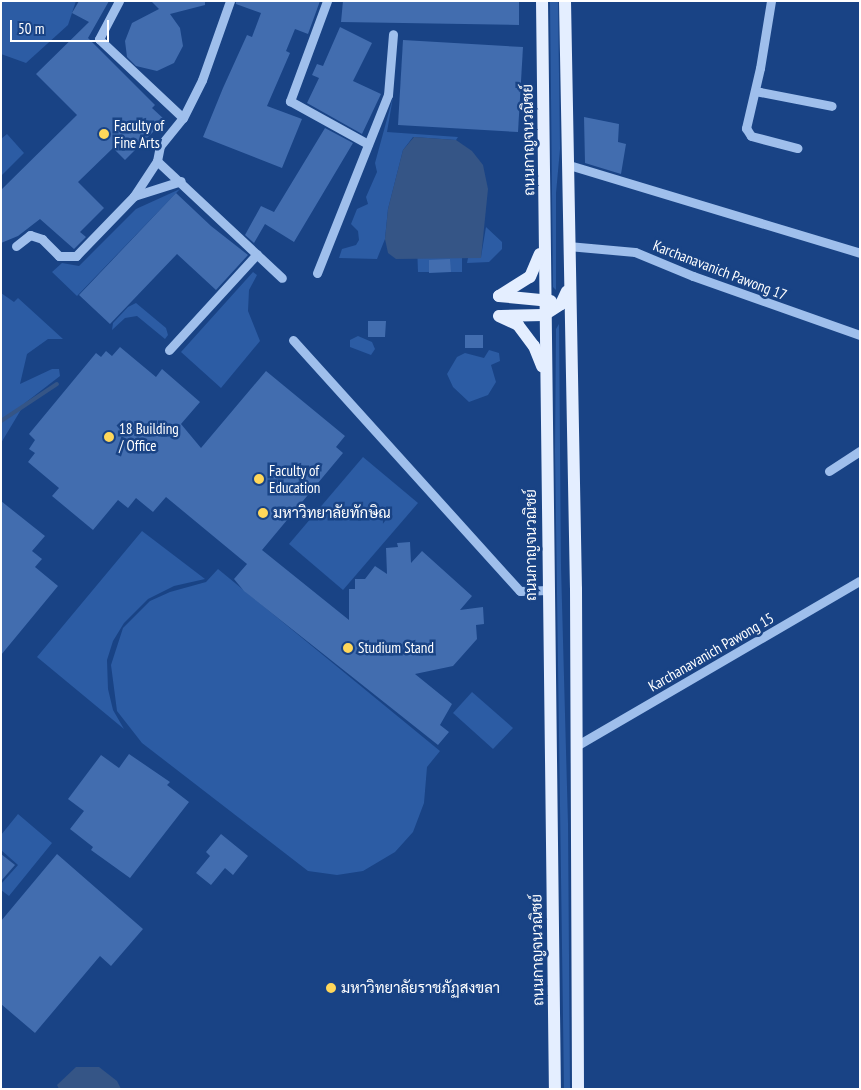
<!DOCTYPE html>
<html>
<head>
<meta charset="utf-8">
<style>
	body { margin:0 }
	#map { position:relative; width:861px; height:1090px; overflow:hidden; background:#194385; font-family:"PT Sans Narrow",Sarabun,sans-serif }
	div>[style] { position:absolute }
	.green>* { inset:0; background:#2c5ca4 }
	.water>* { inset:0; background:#355586 }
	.stream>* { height:4px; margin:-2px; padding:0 2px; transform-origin:2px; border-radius:2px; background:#355586 }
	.building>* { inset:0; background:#426daf }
	.minor>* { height:9px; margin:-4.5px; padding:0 4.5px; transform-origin:4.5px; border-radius:4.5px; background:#9fbfec }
	.major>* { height:12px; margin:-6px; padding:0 6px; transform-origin:6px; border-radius:6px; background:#e4eeff }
	.dots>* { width:14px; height:14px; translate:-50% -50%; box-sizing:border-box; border:2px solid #194385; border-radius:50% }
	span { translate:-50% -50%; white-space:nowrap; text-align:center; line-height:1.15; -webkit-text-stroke:5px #194385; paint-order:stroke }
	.poi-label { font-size:15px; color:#fff }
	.left { translate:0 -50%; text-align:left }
	.street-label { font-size:15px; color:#fff }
	.frame { position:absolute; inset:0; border:2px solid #fff; pointer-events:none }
	.scale { position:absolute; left:10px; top:20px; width:99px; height:22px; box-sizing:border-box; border:2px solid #fff; border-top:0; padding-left:6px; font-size:15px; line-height:18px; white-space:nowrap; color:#fff; -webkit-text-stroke:4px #194385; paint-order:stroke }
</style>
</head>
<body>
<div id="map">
	<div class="green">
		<i style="clip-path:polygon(1px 1px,76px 1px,68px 25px,26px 63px,1px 54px)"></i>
		<i style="clip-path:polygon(550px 1px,558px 1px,560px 149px,556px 193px,556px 290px,553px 287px)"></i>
		<i style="clip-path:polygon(393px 97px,387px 132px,458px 137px,456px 140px,413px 137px,403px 150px,388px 209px,385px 239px,377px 259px,339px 258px,342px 249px,356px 245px,359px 240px,358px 231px,351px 224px,357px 209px,368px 204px,366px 197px,377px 172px,375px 163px)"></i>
		<i style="clip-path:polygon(7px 134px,24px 153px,1px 176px,1px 139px)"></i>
		<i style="clip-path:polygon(180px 189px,77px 296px,52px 272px,62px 263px,79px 266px,136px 209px)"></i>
		<i style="clip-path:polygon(486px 227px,502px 242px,502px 249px,489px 262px,467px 263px,468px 258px,481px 257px)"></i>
		<i style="clip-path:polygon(462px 244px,462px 272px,418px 272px,417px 246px)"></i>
		<i style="clip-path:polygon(253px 272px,257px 275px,249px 290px,248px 311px,260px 341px,221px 388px,181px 352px)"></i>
		<i style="clip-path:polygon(1px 293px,14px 302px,18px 298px,63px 339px,48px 339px,27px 354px,20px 384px,52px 369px,59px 369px,60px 376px,25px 403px,1px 443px)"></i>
		<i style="clip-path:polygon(136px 303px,166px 328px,168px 335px,165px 339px,137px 316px,125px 318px,112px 330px,113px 323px,128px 307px)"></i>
		<i style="clip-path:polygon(559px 324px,561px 567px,568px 824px,570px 1089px,564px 1089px,555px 451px,556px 329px)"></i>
		<i style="clip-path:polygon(358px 336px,372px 342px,375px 349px,371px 355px,350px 347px,350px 340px)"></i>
		<i style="clip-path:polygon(489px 350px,499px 353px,500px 361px,491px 365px,496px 382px,488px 395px,469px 402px,453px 387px,447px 374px,457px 357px,465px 353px,484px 358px)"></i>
		<i style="clip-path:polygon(363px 457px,418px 503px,343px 590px,289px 544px)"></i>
		<i style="clip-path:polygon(142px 531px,205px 579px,174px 586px,148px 599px,124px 623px,113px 641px,107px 660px,108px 689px,113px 710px,124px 729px,37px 657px)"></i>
		<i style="clip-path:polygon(218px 569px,440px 751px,427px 767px,424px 803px,413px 832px,395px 852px,363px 871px,337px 875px,308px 871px,142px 743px,117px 711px,111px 665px,123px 628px,150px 601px,170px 592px,206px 582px)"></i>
		<i style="clip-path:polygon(472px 692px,513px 728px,493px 749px,453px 713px)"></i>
		<i style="clip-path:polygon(18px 814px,52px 843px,9px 896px,1px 890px,1px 884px,18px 865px,1px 850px,1px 835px)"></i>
	</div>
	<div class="water">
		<i style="clip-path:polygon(414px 137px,456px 140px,472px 151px,483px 165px,488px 189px,481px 258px,396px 259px,388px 253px,385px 239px,388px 209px,403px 150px)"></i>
		<i style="clip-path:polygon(76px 1067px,99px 1067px,117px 1081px,121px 1089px,59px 1089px,57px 1085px)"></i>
	</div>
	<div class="stream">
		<i style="left:1px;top:421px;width:67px;rotate:-33.5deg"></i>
	</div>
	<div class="building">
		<i style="clip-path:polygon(79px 1px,109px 1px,88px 38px,155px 105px,152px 108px,165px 120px,125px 160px,113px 148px,78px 182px,104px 208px,80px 232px,86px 237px,74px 249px,40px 219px,18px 236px,1px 243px,1px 190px,77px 115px,36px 74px,89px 22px,72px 13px)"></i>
		<i style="clip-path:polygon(151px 1px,205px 1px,205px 5px,170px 14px,180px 28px,183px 46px,174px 63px,157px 71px,136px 66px,127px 57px,125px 41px,132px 23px,159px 9px)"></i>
		<i style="clip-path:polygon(236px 1px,320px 1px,308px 34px,295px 29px,286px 51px,290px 53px,267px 106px,302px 119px,282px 168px,203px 137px,223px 88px,247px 35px,252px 37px,261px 13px,236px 4px)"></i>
		<i style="clip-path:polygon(343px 1px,519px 1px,519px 25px,341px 22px)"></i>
		<i style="clip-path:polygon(340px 27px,372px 43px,353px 81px,381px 94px,362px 134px,307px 103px,319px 78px,312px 75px,317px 64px,323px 66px)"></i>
		<i style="clip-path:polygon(403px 40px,523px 47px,518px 132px,398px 125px)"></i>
		<i style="clip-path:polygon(584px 117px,619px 124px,618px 142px,626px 144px,621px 174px,585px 163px)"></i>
		<i style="clip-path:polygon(325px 128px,353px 143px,294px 242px,265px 224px,254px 243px,245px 235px,261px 206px,274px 212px)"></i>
		<i style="clip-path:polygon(526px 176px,536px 176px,536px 187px,526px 187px)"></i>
		<i style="clip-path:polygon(176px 193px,211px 226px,248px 255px,216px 290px,177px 254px,110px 324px,79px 295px)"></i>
		<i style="clip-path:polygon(450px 259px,451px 272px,429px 273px,429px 260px)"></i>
		<i style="clip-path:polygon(368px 321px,386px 321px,385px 337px,368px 337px)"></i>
		<i style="clip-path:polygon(465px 335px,483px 335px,483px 348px,465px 348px)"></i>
		<i style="clip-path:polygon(120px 347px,156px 377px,162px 369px,200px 402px,181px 424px,201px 448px,266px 371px,345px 436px,336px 447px,343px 453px,262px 550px,349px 620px,349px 589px,355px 589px,355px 579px,365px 579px,375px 566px,387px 574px,386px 548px,398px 547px,397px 543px,410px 542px,411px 563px,422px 551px,472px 596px,460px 610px,483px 607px,484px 624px,476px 625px,477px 639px,453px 666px,415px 674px,452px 704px,440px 725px,449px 732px,438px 745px,244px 591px,234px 579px,247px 564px,166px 497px,153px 512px,136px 498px,128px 508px,118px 500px,93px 530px,52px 496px,59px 488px,28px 462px,35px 453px,29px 449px,35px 440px,29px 434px,96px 353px,101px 357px,106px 351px,112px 356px)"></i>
		<i style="clip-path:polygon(1px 501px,45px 536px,32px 551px,42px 559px,35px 567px,58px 586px,1px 655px)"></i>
		<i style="clip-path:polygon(129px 754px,170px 782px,167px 785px,189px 802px,130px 878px,91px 850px,93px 847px,70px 829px,84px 811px,68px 799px,101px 755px,119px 768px)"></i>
		<i style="clip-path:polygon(221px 834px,248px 856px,233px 875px,225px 868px,211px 885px,196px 873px,210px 856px,206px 852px)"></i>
		<i style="clip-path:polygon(1px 854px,15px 865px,1px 881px)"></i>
		<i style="clip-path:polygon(57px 854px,143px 929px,111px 966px,100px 956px,35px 1033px,1px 1004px,1px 921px)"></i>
	</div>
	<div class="minor">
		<i style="left:119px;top:1px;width:43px;rotate:117.8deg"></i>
		<i style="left:99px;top:39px;width:115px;rotate:43.2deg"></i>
		<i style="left:327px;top:1px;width:107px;rotate:110.3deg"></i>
		<i style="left:290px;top:101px;width:89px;rotate:28.9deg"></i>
		<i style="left:771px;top:1px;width:68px;rotate:99.3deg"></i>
		<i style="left:760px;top:68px;width:62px;rotate:103.1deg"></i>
		<i style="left:746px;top:128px;width:9px;rotate:58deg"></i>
		<i style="left:751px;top:136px;width:48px;rotate:14.6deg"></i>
		<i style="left:755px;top:91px;width:78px;rotate:11deg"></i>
		<i style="left:157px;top:161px;width:171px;rotate:43.1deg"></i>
		<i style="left:569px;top:165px;width:304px;rotate:16.8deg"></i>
		<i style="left:134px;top:196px;width:49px;rotate:-17.7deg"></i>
		<i style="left:16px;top:246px;width:18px;rotate:-38deg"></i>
		<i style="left:30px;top:235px;width:13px;rotate:18deg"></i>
		<i style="left:42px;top:239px;width:24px;rotate:45deg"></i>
		<i style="left:59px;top:256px;width:17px"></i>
		<i style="left:76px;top:256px;width:83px;rotate:-46deg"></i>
		<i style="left:134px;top:196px;width:42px;rotate:-56.7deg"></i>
		<i style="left:157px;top:161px;width:15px;rotate:-79deg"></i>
		<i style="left:160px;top:146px;width:36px;rotate:-51deg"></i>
		<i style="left:183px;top:118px;width:42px;rotate:-63.4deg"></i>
		<i style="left:202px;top:80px;width:84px;rotate:-70.5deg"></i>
		<i style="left:568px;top:246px;width:67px;rotate:5.1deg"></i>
		<i style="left:635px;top:252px;width:63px;rotate:22.5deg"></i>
		<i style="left:693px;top:276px;width:177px;rotate:19.5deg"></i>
		<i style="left:317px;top:273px;width:192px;rotate:-68.3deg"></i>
		<i style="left:388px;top:95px;width:61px;rotate:-85.3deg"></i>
		<i style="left:293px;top:340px;width:338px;rotate:47.9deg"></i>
		<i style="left:520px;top:591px;width:28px;rotate:-2deg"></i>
		<i style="left:169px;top:350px;width:130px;rotate:-47.5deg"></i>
		<i style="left:829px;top:471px;width:37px;rotate:-33deg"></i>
		<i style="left:576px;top:746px;width:328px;rotate:-30.2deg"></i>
	</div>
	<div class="major">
		<i style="left:542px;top:1px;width:1088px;rotate:89.32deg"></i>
		<i style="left:565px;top:1px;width:588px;rotate:88.93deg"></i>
		<i style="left:576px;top:589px;width:500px;rotate:89.77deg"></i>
		<i style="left:499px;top:296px;width:52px;rotate:5.5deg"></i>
		<i style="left:499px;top:296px;width:36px;rotate:-32deg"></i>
		<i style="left:530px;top:277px;width:25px;rotate:-67deg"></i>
		<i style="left:499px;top:316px;width:21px;rotate:25deg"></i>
		<i style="left:518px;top:325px;width:26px;rotate:53deg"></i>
		<i style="left:534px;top:346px;width:22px;rotate:68deg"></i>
		<i style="left:501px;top:316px;width:43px;rotate:-1.3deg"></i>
		<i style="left:544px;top:315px;width:20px;rotate:-33deg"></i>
		<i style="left:561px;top:304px;width:14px;rotate:-65deg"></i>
	</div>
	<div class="dots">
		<i style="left:104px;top:134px;background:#ffd75a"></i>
		<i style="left:109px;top:437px;background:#ffd75a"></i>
		<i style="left:259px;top:479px;background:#ffd75a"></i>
		<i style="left:263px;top:513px;background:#ffd75a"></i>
		<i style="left:348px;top:648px;background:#ffd75a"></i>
		<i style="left:331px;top:988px;background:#ffd75a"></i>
	</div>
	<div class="poi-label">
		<span class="left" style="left:114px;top:134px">Faculty of<br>Fine Arts</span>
		<span class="left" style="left:119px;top:437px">18 Building<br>/ Office</span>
		<span class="left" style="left:269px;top:479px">Faculty of<br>Education</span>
		<span class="left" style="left:273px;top:513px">มหาวิทยาลัยทักษิณ</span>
		<span class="left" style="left:358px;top:648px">Studium Stand</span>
		<span class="left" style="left:341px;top:988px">มหาวิทยาลัยราชภัฏสงขลา</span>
	</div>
	<div class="street-label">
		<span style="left:528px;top:140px;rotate:-91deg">ถนนกาญจนวณิชย์</span>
		<span style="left:720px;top:270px;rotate:21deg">Karchanavanich Pawong 17</span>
		<span style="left:531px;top:545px;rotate:-90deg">ถนนกาญจนวณิชย์</span>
		<span style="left:711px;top:652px;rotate:-30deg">Karchanavanich Pawong 15</span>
		<span style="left:537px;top:950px;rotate:-91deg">ถนนกาญจนวณิชย์</span>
	</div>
	<div class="frame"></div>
	<div class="scale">50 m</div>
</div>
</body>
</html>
